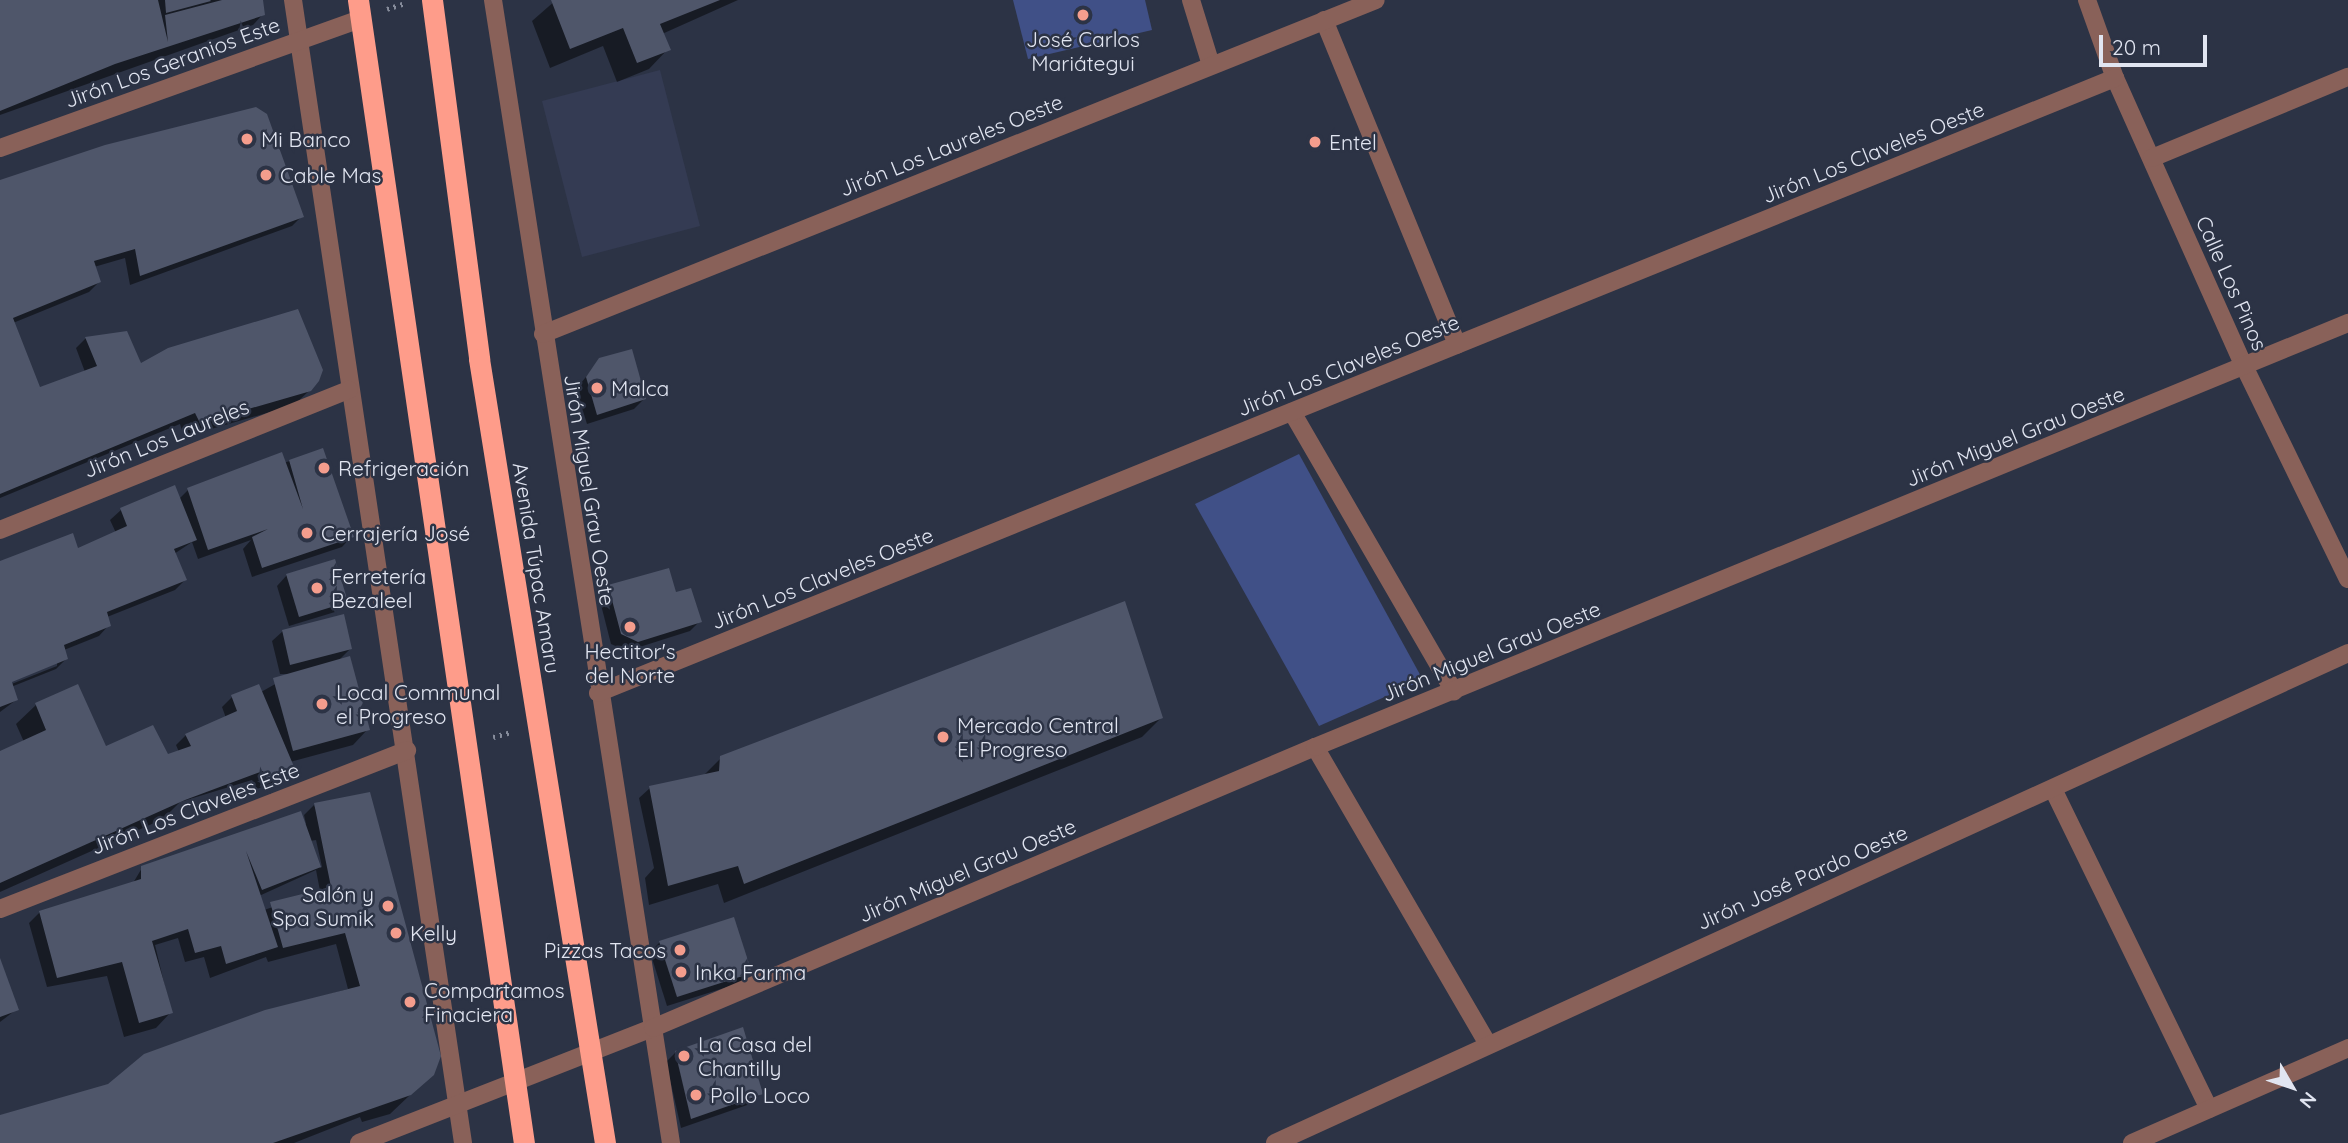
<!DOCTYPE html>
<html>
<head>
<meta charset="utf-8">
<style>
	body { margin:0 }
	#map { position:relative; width:2348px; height:1143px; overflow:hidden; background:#2c3345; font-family:Quicksand,sans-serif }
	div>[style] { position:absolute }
	.built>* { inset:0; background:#343b53 }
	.green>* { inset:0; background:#405087 }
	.shadow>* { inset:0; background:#0007 }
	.building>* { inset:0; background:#4f566a }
	.path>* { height:4.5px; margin-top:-2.25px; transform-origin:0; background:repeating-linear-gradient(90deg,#868c9b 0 2px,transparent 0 7px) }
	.street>* { height:18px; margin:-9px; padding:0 9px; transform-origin:9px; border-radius:9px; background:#896159 }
	.highway>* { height:21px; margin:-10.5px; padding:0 10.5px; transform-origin:10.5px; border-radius:10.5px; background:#fe9c8a }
	.dots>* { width:19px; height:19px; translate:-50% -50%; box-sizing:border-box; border:4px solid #2c3345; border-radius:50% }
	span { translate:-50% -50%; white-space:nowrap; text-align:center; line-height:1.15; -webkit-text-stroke:5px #2c3345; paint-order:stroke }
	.poi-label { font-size:21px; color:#e1e5f1 }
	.left { translate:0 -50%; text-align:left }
	.right { translate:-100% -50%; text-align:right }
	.street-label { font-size:21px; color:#e1e5f1 }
	.north { position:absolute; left:2257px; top:1052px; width:70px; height:70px; -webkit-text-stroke:5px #2c3345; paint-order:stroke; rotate:129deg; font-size:19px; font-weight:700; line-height:28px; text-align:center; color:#e1e5f1 }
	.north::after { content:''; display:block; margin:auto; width:24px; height:32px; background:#e1e5f1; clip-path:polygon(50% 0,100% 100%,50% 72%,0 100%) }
	.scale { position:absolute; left:2099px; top:35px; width:108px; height:32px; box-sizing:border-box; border:4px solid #e1e5f1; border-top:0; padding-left:9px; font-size:21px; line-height:24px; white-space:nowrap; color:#e1e5f1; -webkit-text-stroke:5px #2c3345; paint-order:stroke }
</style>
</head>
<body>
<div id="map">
	<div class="built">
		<i style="clip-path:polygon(660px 70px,700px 226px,582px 257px,542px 101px)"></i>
	</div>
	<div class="green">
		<i style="clip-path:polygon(1013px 0,1145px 0,1152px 30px,1028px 59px)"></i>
		<i style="clip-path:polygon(1299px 454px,1423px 680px,1319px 726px,1195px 504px)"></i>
	</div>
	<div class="shadow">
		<i style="clip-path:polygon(0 0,262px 0,263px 14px,253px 25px,0 115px)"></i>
		<i style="clip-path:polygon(738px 0,662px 34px,668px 49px,649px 69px,617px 82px,603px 46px,550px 68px,532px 21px,556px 0)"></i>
		<i style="clip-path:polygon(0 181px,302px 216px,292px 226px,130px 285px,125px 258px,94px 267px,99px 282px,89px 292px,13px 323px,39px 389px,85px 372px,76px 348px,86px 338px,140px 365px,310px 390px,294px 405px,184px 437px,180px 424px,0 498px)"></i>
		<i style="clip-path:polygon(600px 360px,644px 399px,634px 409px,587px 424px,576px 389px)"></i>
		<i style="clip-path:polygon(evenodd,290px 461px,352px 536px,342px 547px,252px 577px,243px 549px,251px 540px,198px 559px,192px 542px,174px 554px,185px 580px,175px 590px,107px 617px,109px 625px,99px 636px,64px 650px,66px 659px,56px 669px,11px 687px,16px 700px,0 712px,0 562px,77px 550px,116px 533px,110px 520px,121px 510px,174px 488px,179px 499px,188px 490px,290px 461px,57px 662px,57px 666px,4px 687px,3px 684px,57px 662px)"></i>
		<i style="clip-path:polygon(287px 575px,346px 602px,335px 612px,289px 626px,277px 586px)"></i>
		<i style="clip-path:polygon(609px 587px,674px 595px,700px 621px,690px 631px,627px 651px,611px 644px,599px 597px)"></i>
		<i style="clip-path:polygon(283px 631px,350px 649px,337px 662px,368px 729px,353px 745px,290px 762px,293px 768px,283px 779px,257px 789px,252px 780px,180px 802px,163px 819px,0 892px,0 753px,24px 742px,16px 724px,36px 705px,77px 686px,105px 748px,166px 760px,179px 752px,176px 745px,186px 735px,226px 718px,222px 707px,232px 697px,261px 692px,293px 674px,280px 674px,272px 641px)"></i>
		<i style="clip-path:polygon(1161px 718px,1142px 737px,724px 903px,718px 884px,649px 905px,645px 878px,654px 868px,639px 798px,650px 788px,703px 776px,721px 758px)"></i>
		<i style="clip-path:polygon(evenodd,314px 805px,432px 1074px,390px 1114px,362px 1122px,360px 1117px,294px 1143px,0 1143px,0 1117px,108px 1085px,266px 1012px,348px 989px,336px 944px,268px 962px,266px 957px,210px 978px,204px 957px,185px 962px,178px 938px,155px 945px,171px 1012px,156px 1028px,124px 1037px,107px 976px,47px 987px,29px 923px,40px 912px,133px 883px,142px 868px,306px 824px,304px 815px,314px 805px,316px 840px,322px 867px,320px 868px,310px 841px,316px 840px,314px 805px,316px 870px,320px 891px,264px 910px,259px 896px,316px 870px)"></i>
		<i style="clip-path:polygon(660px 942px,750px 973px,740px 983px,667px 1006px,650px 952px)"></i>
		<i style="clip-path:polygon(0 963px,17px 1009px,0 1022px)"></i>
		<i style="clip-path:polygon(676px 1052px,761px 1094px,750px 1104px,681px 1128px,666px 1062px)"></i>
	</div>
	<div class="building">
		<i style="clip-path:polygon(0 0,158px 0,168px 42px,165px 15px,222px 0,263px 0,265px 15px,115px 64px,0 111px)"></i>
		<i style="clip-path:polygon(165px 0,210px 0,211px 1px,166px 13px)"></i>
		<i style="clip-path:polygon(551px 0,720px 0,660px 24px,671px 50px,637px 63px,623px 28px,570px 49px)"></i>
		<i style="clip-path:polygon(256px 107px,267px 114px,304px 217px,140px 276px,135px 249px,94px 261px,101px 282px,13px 318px,40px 387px,97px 366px,85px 337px,127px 331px,141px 363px,168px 348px,298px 309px,323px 370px,319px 381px,311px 391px,200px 423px,195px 413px,0 494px,0 180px,105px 145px)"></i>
		<i style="clip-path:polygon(632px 349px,646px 399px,597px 415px,586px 377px,599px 358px)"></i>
		<i style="clip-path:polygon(323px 448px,354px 537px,262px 568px,252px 537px,268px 529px,208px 550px,187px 488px,282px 452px,303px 509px,289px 460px)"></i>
		<i style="clip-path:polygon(175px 485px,197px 540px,174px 549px,187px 580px,107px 612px,111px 626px,64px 645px,68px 659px,12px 682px,18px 700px,0 707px,0 561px,73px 533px,78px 548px,127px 526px,120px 508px)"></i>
		<i style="clip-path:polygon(335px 559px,348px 602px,299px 617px,286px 574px)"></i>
		<i style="clip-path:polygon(669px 568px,676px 592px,691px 588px,702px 622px,638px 642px,621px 634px,608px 585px)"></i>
		<i style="clip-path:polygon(1125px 601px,1163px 718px,744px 884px,738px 866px,668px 886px,649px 786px,719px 771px,720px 756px)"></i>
		<i style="clip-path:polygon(344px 614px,352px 649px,290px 665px,282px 630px)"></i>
		<i style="clip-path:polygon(350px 656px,370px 730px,293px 751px,273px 678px)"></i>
		<i style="clip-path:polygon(78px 684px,106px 746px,153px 725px,168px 754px,191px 746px,185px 734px,237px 711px,231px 695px,259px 684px,295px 769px,267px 780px,263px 771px,185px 800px,0 883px,0 751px,46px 730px,35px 703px)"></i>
		<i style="clip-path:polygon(370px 792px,441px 1056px,434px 1075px,411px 1095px,273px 1143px,0 1143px,0 1115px,108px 1084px,144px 1054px,265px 1010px,360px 986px,345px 933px,283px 948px,270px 902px,331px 887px,314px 803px)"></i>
		<i style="clip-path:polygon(301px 811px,321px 867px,262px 890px,246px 851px,278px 947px,226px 964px,221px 946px,195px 953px,188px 929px,152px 941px,173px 1013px,139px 1023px,122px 962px,57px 978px,39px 911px,141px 879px,141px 866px)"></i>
		<i style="clip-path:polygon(734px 917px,752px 973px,677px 997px,659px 941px)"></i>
		<i style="clip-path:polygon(0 958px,19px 1010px,0 1017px)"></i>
		<i style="clip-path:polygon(743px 1027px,763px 1094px,691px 1119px,675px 1051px)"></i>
	</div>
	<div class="path">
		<i style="left:387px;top:9px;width:19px;rotate:-18deg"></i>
		<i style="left:493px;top:737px;width:20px;rotate:-15deg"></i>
	</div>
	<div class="street">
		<i style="left:293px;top:0;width:1156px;rotate:81.54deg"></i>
		<i style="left:493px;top:0;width:1157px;rotate:81.15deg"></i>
		<i style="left:1191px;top:0;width:68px;rotate:72.9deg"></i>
		<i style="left:2087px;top:0;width:83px;rotate:70.3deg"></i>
		<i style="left:2115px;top:78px;width:316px;rotate:65.9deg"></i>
		<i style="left:2244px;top:366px;width:237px;rotate:64deg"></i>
		<i style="left:1324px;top:20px;width:351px;rotate:67.7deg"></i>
		<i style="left:0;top:148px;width:382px;rotate:-19.7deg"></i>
		<i style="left:2152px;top:158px;width:212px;rotate:-22.5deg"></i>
		<i style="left:543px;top:334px;width:897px;rotate:-21.85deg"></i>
		<i style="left:1292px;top:412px;width:323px;rotate:59.9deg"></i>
		<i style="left:0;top:530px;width:376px;rotate:-21.9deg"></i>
		<i style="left:598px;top:693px;width:1637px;rotate:-22.07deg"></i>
		<i style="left:1315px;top:747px;width:341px;rotate:59.8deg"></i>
		<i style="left:2053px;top:789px;width:356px;rotate:64deg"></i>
		<i style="left:0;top:909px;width:437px;rotate:-21.3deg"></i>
		<i style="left:359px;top:1143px;width:316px;rotate:-21.4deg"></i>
		<i style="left:653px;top:1028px;width:719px;rotate:-23deg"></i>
		<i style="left:1315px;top:747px;width:1117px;rotate:-22.32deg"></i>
		<i style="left:1275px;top:1143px;width:1180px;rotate:-24.54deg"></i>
		<i style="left:2132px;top:1143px;width:236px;rotate:-23.7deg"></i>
	</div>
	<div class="highway">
		<i style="left:358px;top:0;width:1155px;rotate:81.74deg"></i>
		<i style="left:432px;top:0;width:362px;rotate:82.5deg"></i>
		<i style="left:479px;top:359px;width:794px;rotate:80.87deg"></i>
	</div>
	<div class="dots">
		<i style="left:1083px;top:15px;background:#f49d8d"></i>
		<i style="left:247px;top:139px;background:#f49d8d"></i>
		<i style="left:1315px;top:142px;background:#f49d8d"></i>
		<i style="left:266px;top:175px;background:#f49d8d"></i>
		<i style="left:597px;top:388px;background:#f49d8d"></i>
		<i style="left:324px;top:468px;background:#f49d8d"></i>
		<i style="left:307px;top:533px;background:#f49d8d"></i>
		<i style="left:317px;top:588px;background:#f49d8d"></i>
		<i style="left:630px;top:627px;background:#f49d8d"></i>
		<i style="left:322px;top:704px;background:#f49d8d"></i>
		<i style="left:943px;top:737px;background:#f49d8d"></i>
		<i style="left:388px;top:906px;background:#f49d8d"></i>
		<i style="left:396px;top:933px;background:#f49d8d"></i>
		<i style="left:680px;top:950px;background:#f49d8d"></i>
		<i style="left:681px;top:972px;background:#f49d8d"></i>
		<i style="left:410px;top:1002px;background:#f49d8d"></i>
		<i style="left:684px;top:1056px;background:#f49d8d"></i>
		<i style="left:696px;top:1095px;background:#f49d8d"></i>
	</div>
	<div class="poi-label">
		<span style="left:1083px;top:51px">José Carlos<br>Mariátegui</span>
		<span class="left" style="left:261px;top:139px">Mi Banco</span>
		<span class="left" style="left:1329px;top:142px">Entel</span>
		<span class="left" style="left:280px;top:175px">Cable Mas</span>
		<span class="left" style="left:611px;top:388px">Malca</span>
		<span class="left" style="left:338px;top:468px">Refrigeración</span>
		<span class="left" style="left:321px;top:533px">Cerrajería José</span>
		<span class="left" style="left:331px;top:588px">Ferretería<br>Bezaleel</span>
		<span style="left:630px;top:663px">Hectitor's<br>del Norte</span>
		<span class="left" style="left:336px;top:704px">Local Communal<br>el Progreso</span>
		<span class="left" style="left:957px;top:737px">Mercado Central<br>El Progreso</span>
		<span class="right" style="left:374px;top:906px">Salón y<br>Spa Sumik</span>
		<span class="left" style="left:410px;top:933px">Kelly</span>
		<span class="right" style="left:666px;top:950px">Pizzas Tacos</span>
		<span class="left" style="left:695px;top:972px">Inka Farma</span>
		<span class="left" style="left:424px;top:1002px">Compartamos<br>Finaciera</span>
		<span class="left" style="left:698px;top:1056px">La Casa del<br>Chantilly</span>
		<span class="left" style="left:710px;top:1095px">Pollo Loco</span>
	</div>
	<div class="street-label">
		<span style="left:172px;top:62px;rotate:-20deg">Jirón Los Geranios Este</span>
		<span style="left:951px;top:145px;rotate:-22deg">Jirón Los Laureles Oeste</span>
		<span style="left:1873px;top:152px;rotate:-22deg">Jirón Los Claveles Oeste</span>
		<span style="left:2232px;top:283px;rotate:66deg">Calle Los Pinos</span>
		<span style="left:1348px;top:365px;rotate:-22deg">Jirón Los Claveles Oeste</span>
		<span style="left:2015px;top:436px;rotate:-22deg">Jirón Miguel Grau Oeste</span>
		<span style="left:166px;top:438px;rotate:-22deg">Jirón Los Laureles</span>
		<span style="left:590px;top:490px;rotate:81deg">Jirón Miguel Grau Oeste</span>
		<span style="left:537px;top:568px;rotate:81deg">Avenida Túpac Amaru</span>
		<span style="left:822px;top:578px;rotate:-22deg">Jirón Los Claveles Oeste</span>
		<span style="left:1491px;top:651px;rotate:-22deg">Jirón Miguel Grau Oeste</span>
		<span style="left:195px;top:808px;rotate:-21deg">Jirón Los Claveles Este</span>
		<span style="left:967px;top:870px;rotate:-23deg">Jirón Miguel Grau Oeste</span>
		<span style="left:1802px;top:877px;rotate:-24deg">Jirón José Pardo Oeste</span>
	</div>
	<div class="north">N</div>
	<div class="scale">20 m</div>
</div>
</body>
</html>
